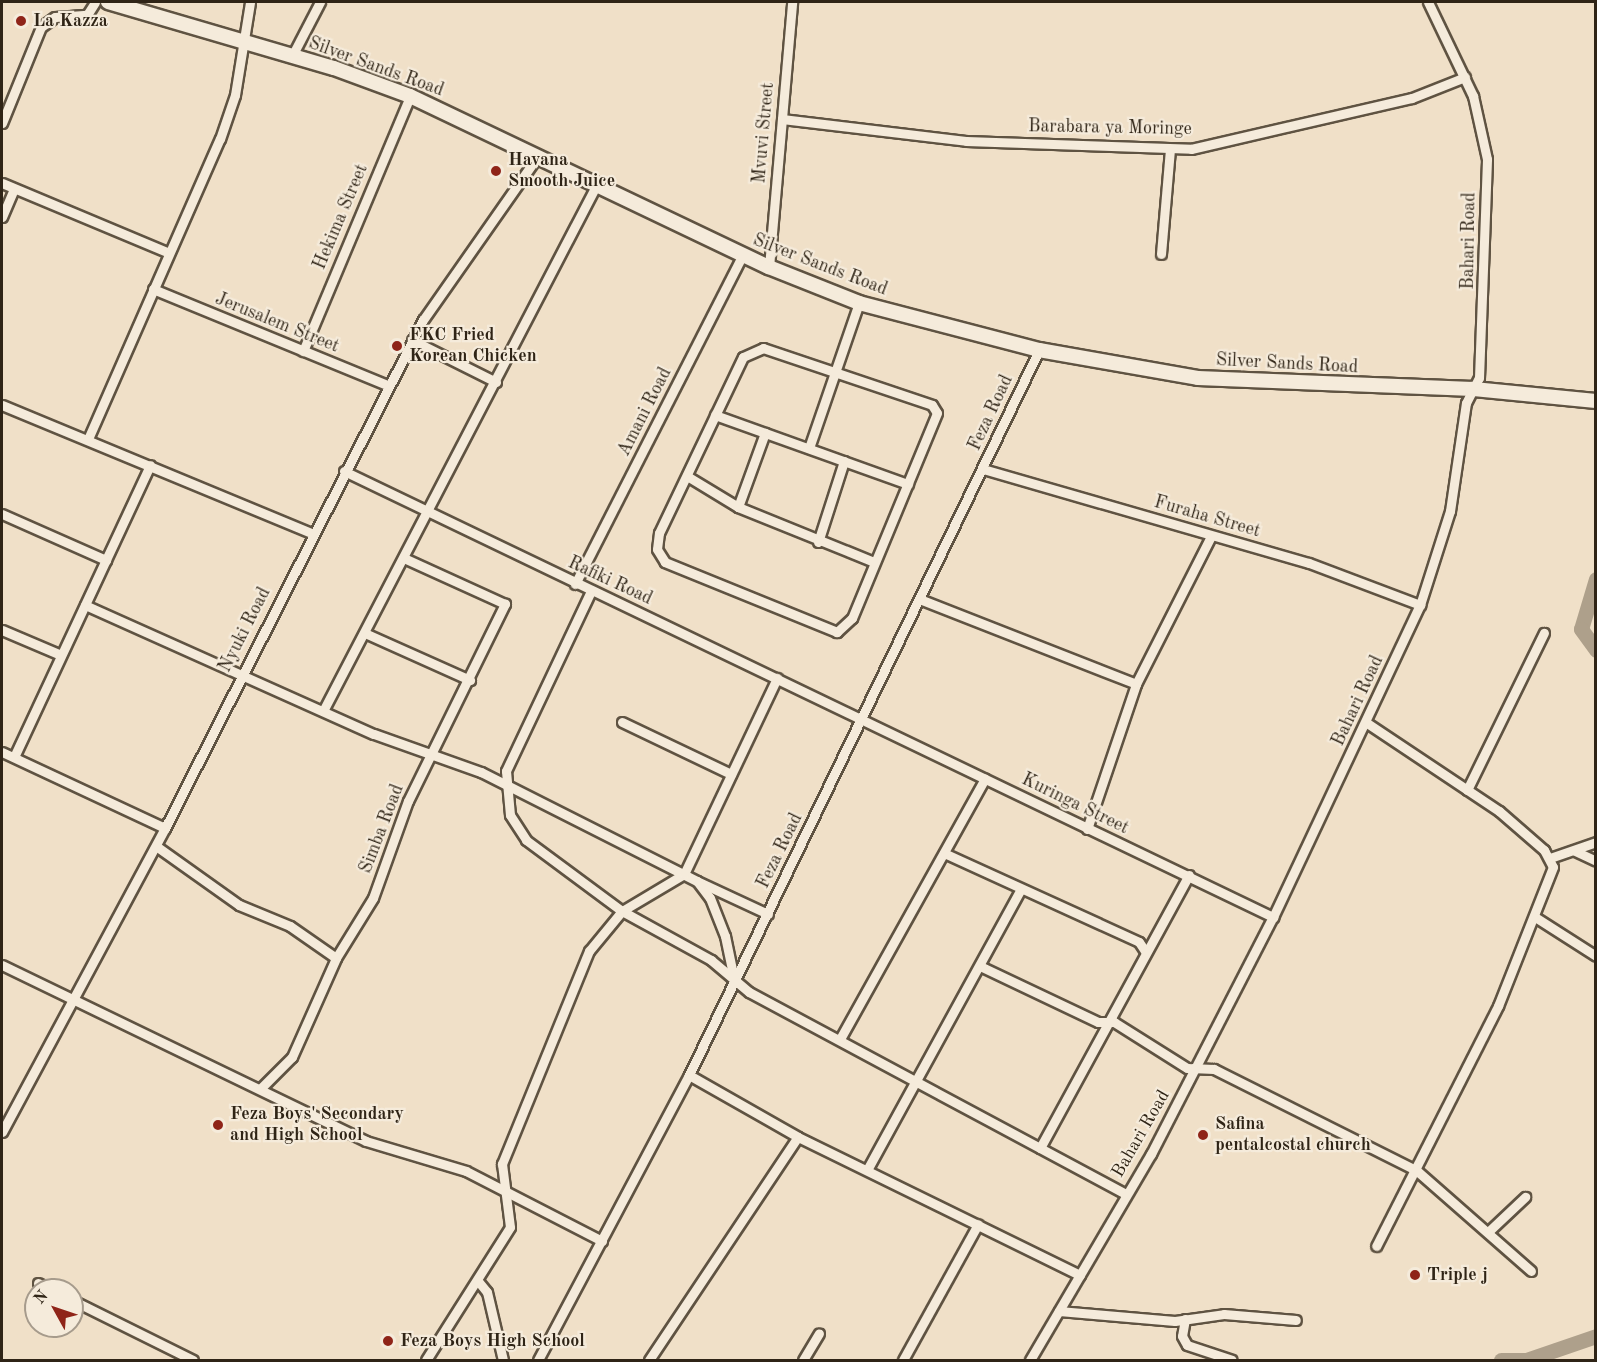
<!DOCTYPE html>
<html>
<head>
<meta charset="utf-8">
<style>
	body { margin:0 }
	#map { position:relative; width:1597px; height:1362px; overflow:hidden; background:#f0e0c8; font-family:"Old Standard TT",serif }
	div>[style] { position:absolute }
	.river>* { height:15px; margin:-7.5px; padding:0 7.5px; transform-origin:7.5px; border-radius:7.5px; background:#aea08b }
	.roads { filter:drop-shadow(2px 0 #5f5342) drop-shadow(-2px 0 #5f5342) drop-shadow(0 2px #5f5342) drop-shadow(0 -2px #5f5342) }
	.street>* { height:9px; margin:-4.5px; padding:0 4.5px; transform-origin:4.5px; border-radius:4.5px; background:#f5ebdb }
	.secondary>* { height:14px; margin:-7px; padding:0 7px; transform-origin:7px; border-radius:7px; background:#f5ebdb }
	.dots>* { width:16px; height:16px; translate:-50% -50%; box-sizing:border-box; border:3px solid #f5ebdb; border-radius:50% }
	span { translate:-50% -50%; white-space:nowrap; text-align:center; line-height:1.15; -webkit-text-stroke:4.5px #f5ebdb; paint-order:stroke }
	.poi-label { font-size:18px; color:#2f2416; font-weight:700 }
	.left { translate:0 -50%; text-align:left }
	.street-label { font-size:18px; color:#2f2416 }
	.frame { position:absolute; inset:0; border:3px solid #2f2416; pointer-events:none }
	.north { position:absolute; left:24px; top:1278px; width:60px; height:60px; box-sizing:border-box; background:#f5ebdb; border:2px solid #a69b8c; border-radius:50%; rotate:310deg; font-size:16px; font-weight:700; line-height:24px; text-align:center; color:#2f2416 }
	.north::after { content:''; display:block; margin:auto; width:21px; height:27px; background:#8f2418; clip-path:polygon(50% 0,100% 100%,50% 72%,0 100%) }
</style>
</head>
<body>
<div id="map">
	<div class="river">
		<i style="left:1596px;top:579px;width:52px;rotate:106.7deg"></i>
		<i style="left:1581px;top:629px;width:26px;rotate:54deg"></i>
		<i style="left:1501px;top:1360px;width:25px"></i>
		<i style="left:1526px;top:1360px;width:74px;rotate:-18.9deg"></i>
	</div>
	<div class="roads">
		<div class="street">
			<i style="left:292px;top:56px;width:61px;rotate:-62.6deg"></i>
			<i style="left:782px;top:119px;width:185px;rotate:6.8deg"></i>
			<i style="left:966px;top:141px;width:225px;rotate:2deg"></i>
			<i style="left:1191px;top:149px;width:227px;rotate:-13deg"></i>
			<i style="left:1412px;top:98px;width:57px;rotate:-21.6deg"></i>
			<i style="left:2px;top:123px;width:104px;rotate:-67.9deg"></i>
			<i style="left:41px;top:27px;width:17px;rotate:-36deg"></i>
			<i style="left:55px;top:17px;width:32px;rotate:-4deg"></i>
			<i style="left:87px;top:15px;width:15px;rotate:-58deg"></i>
			<i style="left:2px;top:183px;width:181px;rotate:22.7deg"></i>
			<i style="left:2px;top:217px;width:30px;rotate:-67deg"></i>
			<i style="left:1161px;top:254px;width:105px;rotate:-85.1deg"></i>
			<i style="left:769px;top:267px;width:266px;rotate:-85deg"></i>
			<i style="left:153px;top:289px;width:255px;rotate:22.3deg"></i>
			<i style="left:412px;top:340px;width:94px;rotate:26.6deg"></i>
			<i style="left:763px;top:348px;width:178px;rotate:18.6deg"></i>
			<i style="left:932px;top:405px;width:9px;rotate:58deg"></i>
			<i style="left:937px;top:413px;width:222px;rotate:112.5deg"></i>
			<i style="left:852px;top:618px;width:21px;rotate:137deg"></i>
			<i style="left:837px;top:632px;width:186px;rotate:-157.9deg"></i>
			<i style="left:665px;top:562px;width:15px;rotate:-122deg"></i>
			<i style="left:657px;top:549px;width:16px;rotate:-83deg"></i>
			<i style="left:659px;top:533px;width:195px;rotate:-64.5deg"></i>
			<i style="left:743px;top:357px;width:22px;rotate:-24deg"></i>
			<i style="left:303px;top:351px;width:277px;rotate:-67.2deg"></i>
			<i style="left:2px;top:405px;width:337px;rotate:22.5deg"></i>
			<i style="left:715px;top:415px;width:205px;rotate:19.7deg"></i>
			<i style="left:88px;top:439px;width:328px;rotate:-66.3deg"></i>
			<i style="left:220px;top:139px;width:46px;rotate:-71.2deg"></i>
			<i style="left:235px;top:95px;width:94px;rotate:-80.8deg"></i>
			<i style="left:809px;top:448px;width:153px;rotate:-71deg"></i>
			<i style="left:983px;top:469px;width:339px;rotate:16.1deg"></i>
			<i style="left:1309px;top:563px;width:119px;rotate:20.7deg"></i>
			<i style="left:344px;top:471px;width:1031px;rotate:25.65deg"></i>
			<i style="left:687px;top:476px;width:60px;rotate:31.3deg"></i>
			<i style="left:738px;top:507px;width:147px;rotate:22deg"></i>
			<i style="left:738px;top:507px;width:79px;rotate:-70deg"></i>
			<i style="left:2px;top:514px;width:114px;rotate:23.9deg"></i>
			<i style="left:818px;top:542px;width:85px;rotate:-72.2deg"></i>
			<i style="left:575px;top:584px;width:370px;rotate:-63deg"></i>
			<i style="left:591px;top:591px;width:199px;rotate:115.3deg"></i>
			<i style="left:506px;top:771px;width:44px;rotate:84.8deg"></i>
			<i style="left:510px;top:815px;width:30px;rotate:57deg"></i>
			<i style="left:526px;top:840px;width:119px;rotate:36.5deg"></i>
			<i style="left:622px;top:911px;width:102px;rotate:28.8deg"></i>
			<i style="left:711px;top:960px;width:50px;rotate:40.1deg"></i>
			<i style="left:749px;top:992px;width:427px;rotate:28.2deg"></i>
			<i style="left:922px;top:600px;width:230px;rotate:21.4deg"></i>
			<i style="left:85px;top:605px;width:316px;rotate:24.1deg"></i>
			<i style="left:374px;top:734px;width:114px;rotate:19.6deg"></i>
			<i style="left:481px;top:772px;width:242px;rotate:26.8deg"></i>
			<i style="left:697px;top:881px;width:21px;rotate:53deg"></i>
			<i style="left:710px;top:898px;width:41px;rotate:68.5deg"></i>
			<i style="left:725px;top:936px;width:44px;rotate:78.2deg"></i>
			<i style="left:2px;top:630px;width:64px;rotate:23deg"></i>
			<i style="left:367px;top:634px;width:113px;rotate:24.1deg"></i>
			<i style="left:323px;top:711px;width:594px;rotate:-62.53deg"></i>
			<i style="left:622px;top:722px;width:121px;rotate:25.5deg"></i>
			<i style="left:1367px;top:723px;width:159px;rotate:33.7deg"></i>
			<i style="left:1499px;top:811px;width:60px;rotate:40.9deg"></i>
			<i style="left:1544px;top:850px;width:19px;rotate:62deg"></i>
			<i style="left:1553px;top:867px;width:149px;rotate:111.6deg"></i>
			<i style="left:1498px;top:1006px;width:269px;rotate:116.9deg"></i>
			<i style="left:2px;top:752px;width:180px;rotate:25deg"></i>
			<i style="left:14px;top:757px;width:322px;rotate:-65deg"></i>
			<i style="left:1467px;top:790px;width:175px;rotate:-63.9deg"></i>
			<i style="left:1087px;top:829px;width:153px;rotate:-71.3deg"></i>
			<i style="left:1136px;top:684px;width:166px;rotate:-63.1deg"></i>
			<i style="left:156px;top:846px;width:102px;rotate:35.4deg"></i>
			<i style="left:239px;top:905px;width:55px;rotate:22.4deg"></i>
			<i style="left:290px;top:926px;width:56px;rotate:34.8deg"></i>
			<i style="left:1575px;top:851px;width:23px;rotate:25deg"></i>
			<i style="left:944px;top:853px;width:214px;rotate:24.5deg"></i>
			<i style="left:1139px;top:942px;width:11px;rotate:56deg"></i>
			<i style="left:1550px;top:858px;width:49px;rotate:-19.2deg"></i>
			<i style="left:699px;top:882px;width:76px;rotate:24.9deg"></i>
			<i style="left:1535px;top:917px;width:72px;rotate:32.6deg"></i>
			<i style="left:2px;top:965px;width:404px;rotate:25.8deg"></i>
			<i style="left:366px;top:1141px;width:104px;rotate:16.7deg"></i>
			<i style="left:466px;top:1171px;width:153px;rotate:27.2deg"></i>
			<i style="left:982px;top:967px;width:128px;rotate:25.4deg"></i>
			<i style="left:1098px;top:1022px;width:16px"></i>
			<i style="left:1114px;top:1022px;width:86px;rotate:32.2deg"></i>
			<i style="left:1187px;top:1068px;width:27px;rotate:2deg"></i>
			<i style="left:1214px;top:1069px;width:226px;rotate:26.6deg"></i>
			<i style="left:1416px;top:1170px;width:153px;rotate:41.3deg"></i>
			<i style="left:840px;top:1039px;width:298px;rotate:-60.9deg"></i>
			<i style="left:689px;top:1075px;width:125px;rotate:29.6deg"></i>
			<i style="left:798px;top:1137px;width:314px;rotate:26.1deg"></i>
			<i style="left:260px;top:1089px;width:45px;rotate:-45deg"></i>
			<i style="left:292px;top:1057px;width:108px;rotate:-66deg"></i>
			<i style="left:336px;top:958px;width:70px;rotate:-58.3deg"></i>
			<i style="left:373px;top:898px;width:103px;rotate:-70.2deg"></i>
			<i style="left:408px;top:801px;width:220px;rotate:-63.8deg"></i>
			<i style="left:505px;top:604px;width:109px;rotate:-155.6deg"></i>
			<i style="left:2px;top:1132px;width:345px;rotate:-61.8deg"></i>
			<i style="left:165px;top:828px;width:570px;rotate:-63.08deg"></i>
			<i style="left:423px;top:320px;width:200px;rotate:-55deg"></i>
			<i style="left:1040px;top:1148px;width:311px;rotate:-61.4deg"></i>
			<i style="left:867px;top:1170px;width:320px;rotate:-61.3deg"></i>
			<i style="left:1489px;top:1231px;width:50px;rotate:-43.4deg"></i>
			<i style="left:478px;top:1281px;width:14px;rotate:51deg"></i>
			<i style="left:487px;top:1292px;width:70px;rotate:76.8deg"></i>
			<i style="left:38px;top:1283px;width:16px;rotate:27deg"></i>
			<i style="left:72px;top:1300px;width:135px;rotate:26.4deg"></i>
			<i style="left:1059px;top:1311px;width:116px;rotate:4.9deg"></i>
			<i style="left:1175px;top:1321px;width:49px;rotate:-8.1deg"></i>
			<i style="left:1224px;top:1314px;width:72px;rotate:4.8deg"></i>
			<i style="left:1185px;top:1319px;width:17px;rotate:100deg"></i>
			<i style="left:1182px;top:1336px;width:10px;rotate:61deg"></i>
			<i style="left:1187px;top:1345px;width:47px;rotate:18.4deg"></i>
			<i style="left:426px;top:1360px;width:157px;rotate:-57.7deg"></i>
			<i style="left:510px;top:1227px;width:64px;rotate:-97.2deg"></i>
			<i style="left:502px;top:1164px;width:230px;rotate:-67.8deg"></i>
			<i style="left:589px;top:951px;width:52px;rotate:-50.5deg"></i>
			<i style="left:622px;top:911px;width:72px;rotate:-30.8deg"></i>
			<i style="left:684px;top:874px;width:217px;rotate:-64.6deg"></i>
			<i style="left:538px;top:1360px;width:323px;rotate:-62.1deg"></i>
			<i style="left:689px;top:1075px;width:805px;rotate:-64.23deg"></i>
			<i style="left:649px;top:1360px;width:268px;rotate:-56.3deg"></i>
			<i style="left:803px;top:1360px;width:31px;rotate:-59deg"></i>
			<i style="left:903px;top:1360px;width:155px;rotate:-61.1deg"></i>
			<i style="left:1030px;top:1360px;width:239px;rotate:-59.6deg"></i>
			<i style="left:1151px;top:1154px;width:267px;rotate:-62.8deg"></i>
			<i style="left:1273px;top:917px;width:345px;rotate:-64.8deg"></i>
			<i style="left:1420px;top:605px;width:99px;rotate:-72.3deg"></i>
			<i style="left:1450px;top:511px;width:109px;rotate:-81.6deg"></i>
			<i style="left:1466px;top:403px;width:28px;rotate:-63deg"></i>
			<i style="left:1479px;top:378px;width:219px;rotate:-87.9deg"></i>
			<i style="left:1487px;top:159px;width:65px;rotate:-102.5deg"></i>
			<i style="left:1473px;top:96px;width:104px;rotate:-115.6deg"></i>
		</div>
		<div class="secondary">
			<i style="left:108px;top:2px;width:235px;rotate:16.3deg"></i>
			<i style="left:334px;top:68px;width:81px;rotate:20.2deg"></i>
			<i style="left:410px;top:96px;width:398px;rotate:25.5deg"></i>
			<i style="left:769px;top:267px;width:97px;rotate:21.8deg"></i>
			<i style="left:859px;top:303px;width:186px;rotate:14.6deg"></i>
			<i style="left:1039px;top:350px;width:161px;rotate:10deg"></i>
			<i style="left:1198px;top:378px;width:275px;rotate:2.3deg"></i>
			<i style="left:1473px;top:389px;width:124px;rotate:5.6deg"></i>
		</div>
	</div>
	<div class="dots">
		<i style="left:21px;top:21px;background:#8f2418"></i>
		<i style="left:496px;top:171px;background:#8f2418"></i>
		<i style="left:397px;top:346px;background:#8f2418"></i>
		<i style="left:218px;top:1125px;background:#8f2418"></i>
		<i style="left:1203px;top:1135px;background:#8f2418"></i>
		<i style="left:1415px;top:1275px;background:#8f2418"></i>
		<i style="left:388px;top:1341px;background:#8f2418"></i>
	</div>
	<div class="poi-label">
		<span class="left" style="left:33px;top:21px">La Kazza</span>
		<span class="left" style="left:508px;top:171px">Havana<br>Smooth Juice</span>
		<span class="left" style="left:409px;top:346px">FKC Fried<br>Korean Chicken</span>
		<span class="left" style="left:230px;top:1125px">Feza Boys' Secondary<br>and High School</span>
		<span class="left" style="left:1215px;top:1135px">Safina<br>pentalcostal church</span>
		<span class="left" style="left:1427px;top:1275px">Triple j</span>
		<span class="left" style="left:400px;top:1341px">Feza Boys High School</span>
	</div>
	<div class="street-label">
		<span style="left:376px;top:67px;rotate:20deg">Silver Sands Road</span>
		<span style="left:1110px;top:128px;rotate:1deg">Barabara ya Moringe</span>
		<span style="left:764px;top:133px;rotate:-85deg">Mvuvi Street</span>
		<span style="left:341px;top:217px;rotate:-67deg">Hekima Street</span>
		<span style="left:1469px;top:241px;rotate:-89deg">Bahari Road</span>
		<span style="left:820px;top:265px;rotate:21deg">Silver Sands Road</span>
		<span style="left:277px;top:323px;rotate:22deg">Jerusalem Street</span>
		<span style="left:1287px;top:364px;rotate:3deg">Silver Sands Road</span>
		<span style="left:645px;top:412px;rotate:-63deg">Amani Road</span>
		<span style="left:991px;top:413px;rotate:-65deg">Feza Road</span>
		<span style="left:1207px;top:517px;rotate:16deg">Furaha Street</span>
		<span style="left:610px;top:581px;rotate:25deg">Rafiki Road</span>
		<span style="left:245px;top:630px;rotate:-63deg">Nyuki Road</span>
		<span style="left:1358px;top:701px;rotate:-65deg">Bahari Road</span>
		<span style="left:1075px;top:804px;rotate:26deg">Kuringa Street</span>
		<span style="left:382px;top:829px;rotate:-69deg">Simba Road</span>
		<span style="left:780px;top:851px;rotate:-64deg">Feza Road</span>
		<span style="left:1141px;top:1134px;rotate:-60deg">Bahari Road</span>
	</div>
	<div class="frame"></div>
	<div class="north">N</div>
</div>
</body>
</html>
